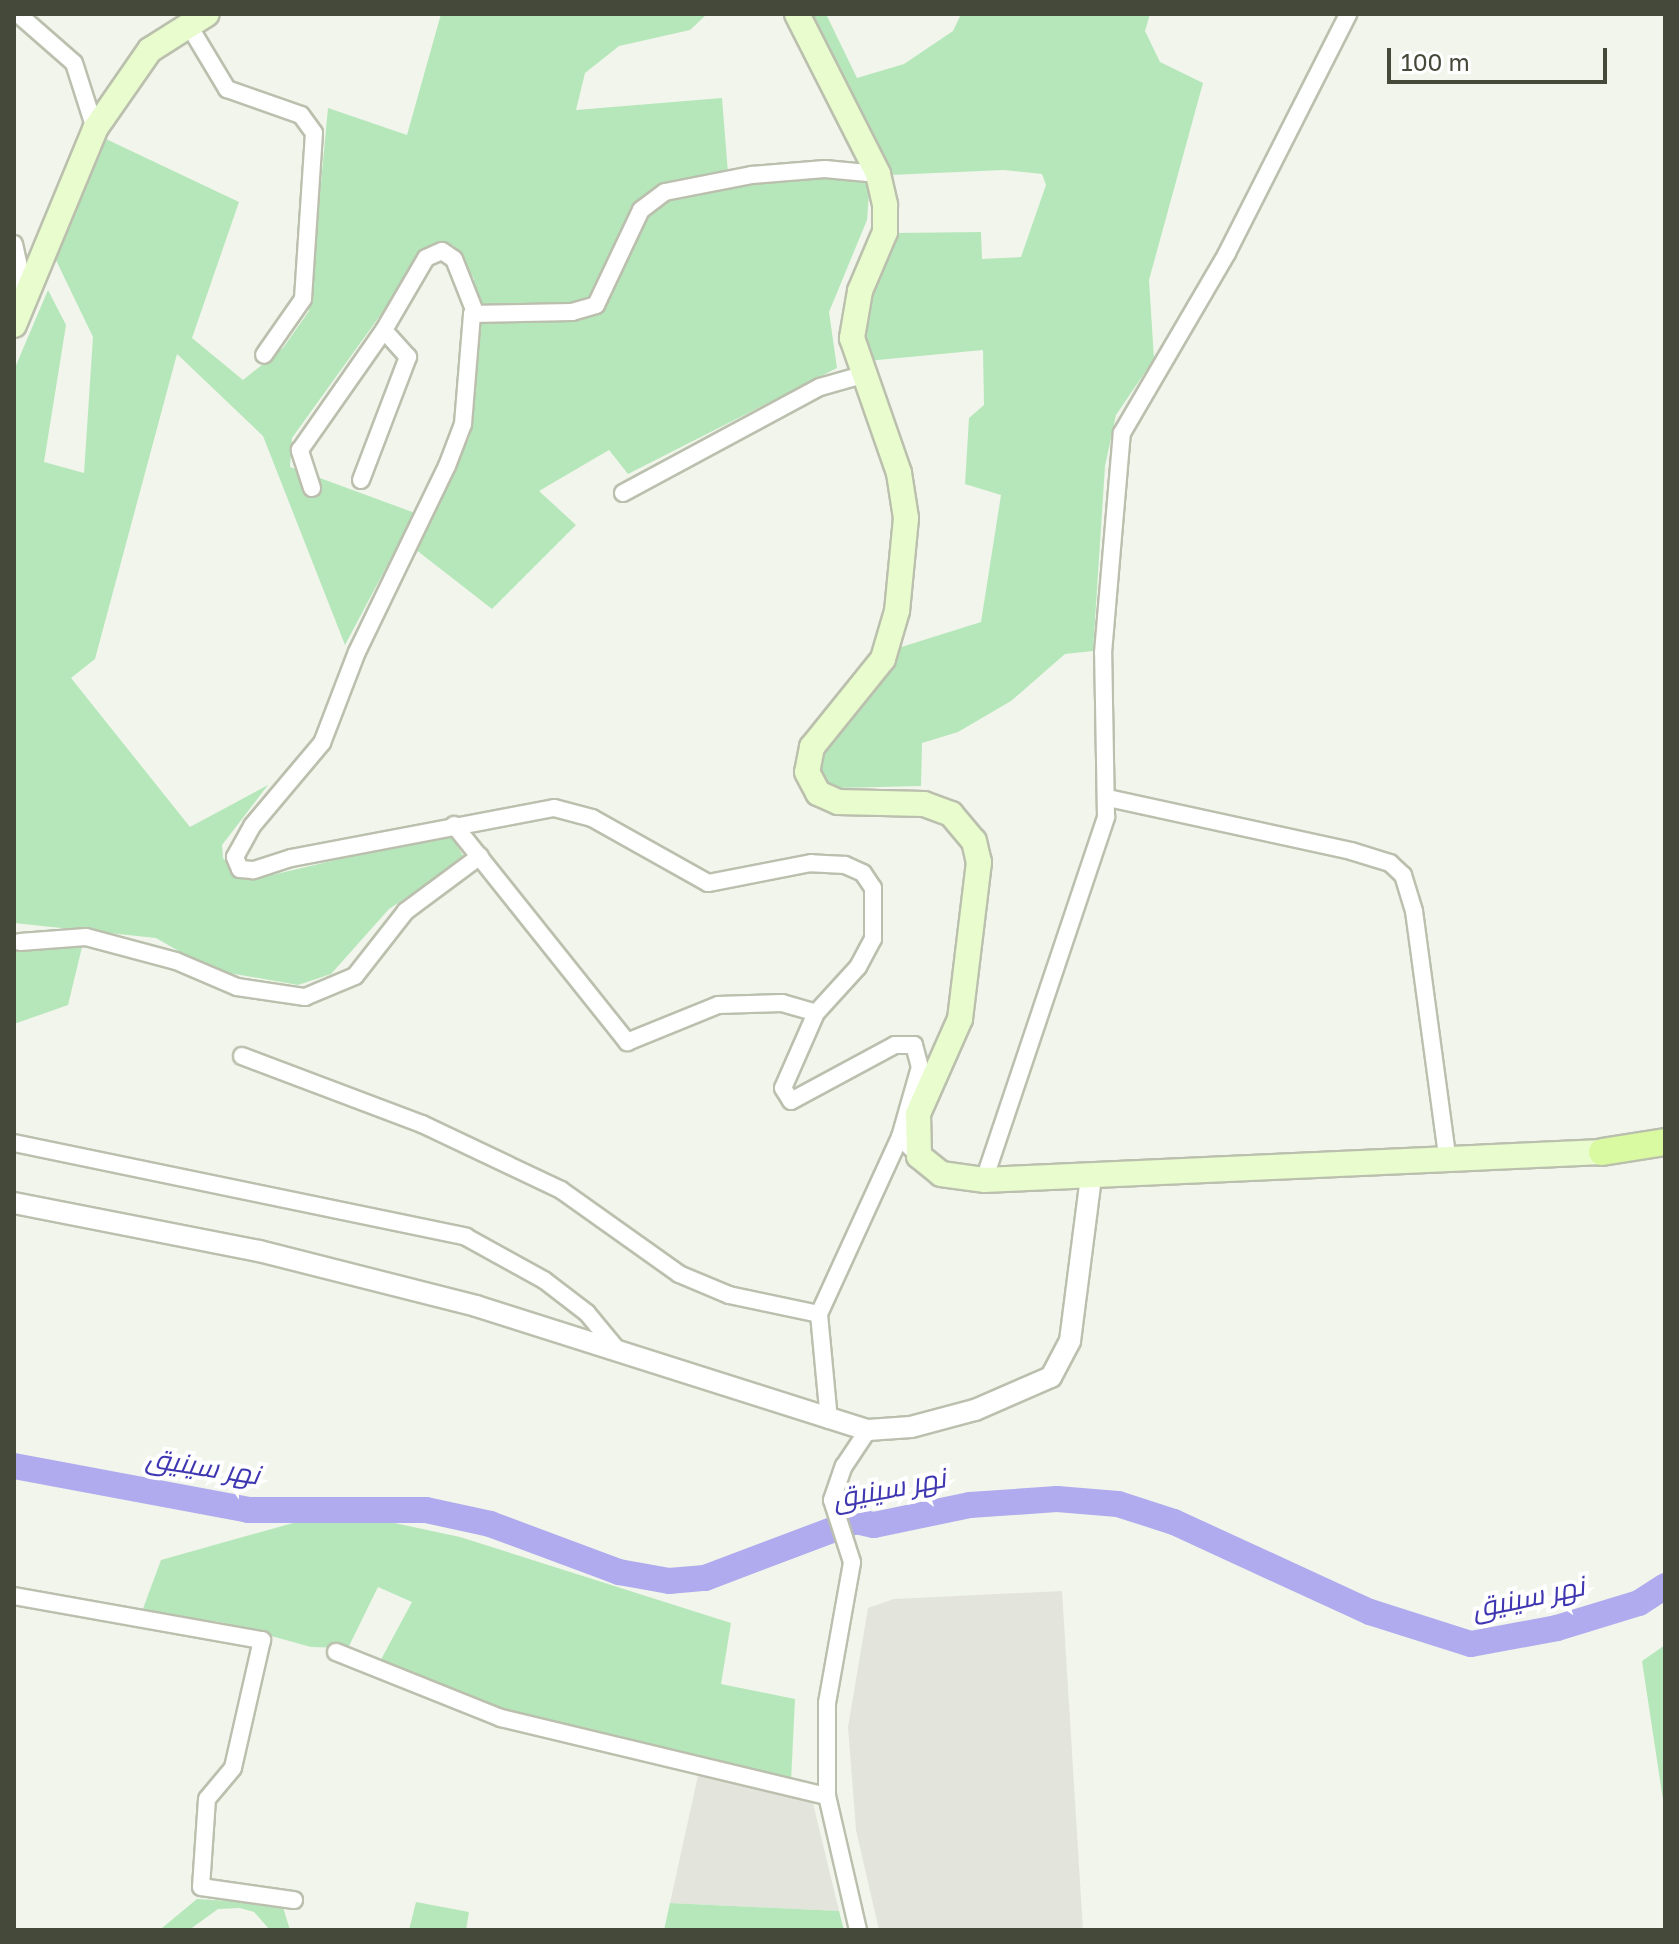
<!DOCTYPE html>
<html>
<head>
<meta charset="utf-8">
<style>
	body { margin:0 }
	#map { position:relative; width:1679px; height:1944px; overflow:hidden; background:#f2f5eb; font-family:"Golos Text",Cairo,sans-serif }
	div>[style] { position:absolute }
	.industrial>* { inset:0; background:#e3e5dc }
	.green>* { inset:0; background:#b6e7bb }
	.river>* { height:26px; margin:-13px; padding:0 13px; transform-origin:13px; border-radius:13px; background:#afabee }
	.roads { filter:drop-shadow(2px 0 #bbc0ae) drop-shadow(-2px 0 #bbc0ae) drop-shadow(0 2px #bbc0ae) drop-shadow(0 -2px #bbc0ae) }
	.minor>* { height:16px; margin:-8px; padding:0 8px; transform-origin:8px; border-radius:8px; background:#fff }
	.tertiary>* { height:20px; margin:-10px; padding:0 10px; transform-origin:10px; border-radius:10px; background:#fff }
	.secondary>* { height:24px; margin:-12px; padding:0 12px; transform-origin:12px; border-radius:12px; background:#e9fcce }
	.primary>* { height:26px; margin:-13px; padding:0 13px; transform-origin:13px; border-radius:13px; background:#d9faa0 }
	span { translate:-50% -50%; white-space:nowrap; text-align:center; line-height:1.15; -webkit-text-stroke:8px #fff; paint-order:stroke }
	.water-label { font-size:28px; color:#3f36b1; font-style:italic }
	.frame { position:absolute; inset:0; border:16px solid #454939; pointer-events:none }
	.scale { position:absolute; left:1387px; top:48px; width:220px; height:36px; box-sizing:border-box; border:4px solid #454939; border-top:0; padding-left:10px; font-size:24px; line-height:28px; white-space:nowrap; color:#454939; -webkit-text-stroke:6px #fff; paint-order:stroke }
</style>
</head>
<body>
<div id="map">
	<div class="industrial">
		<i style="clip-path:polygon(1062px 1591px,1083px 1930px,879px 1930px,856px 1830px,848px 1727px,868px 1608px,894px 1599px)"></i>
		<i style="clip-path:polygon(699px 1771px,811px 1795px,839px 1911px,670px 1903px)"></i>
	</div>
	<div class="green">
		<i style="clip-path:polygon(441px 14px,707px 14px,690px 30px,619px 46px,585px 73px,576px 110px,722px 98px,728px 173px,870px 179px,867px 220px,829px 312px,837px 368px,628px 474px,609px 450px,539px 491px,576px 525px,492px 609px,415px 549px,470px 436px,476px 327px,474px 279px,453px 245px,430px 246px,292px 438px,290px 467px,415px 513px,345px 645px,263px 436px,177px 354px,95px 659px,71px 678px,190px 827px,268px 785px,222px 845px,223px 858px,239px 876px,251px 880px,450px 833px,465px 859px,389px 909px,331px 974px,298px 985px,212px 970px,156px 938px,14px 923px,14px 370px,48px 290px,66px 325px,44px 462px,84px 473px,93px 337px,54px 256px,106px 139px,239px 202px,192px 338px,243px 380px,283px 348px,309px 311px,328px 108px,407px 135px)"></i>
		<i style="clip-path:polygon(811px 14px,826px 14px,857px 78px,904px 64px,953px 31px,961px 14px,1150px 14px,1145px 31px,1160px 62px,1203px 83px,1149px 280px,1154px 359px,1116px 415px,1105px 466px,1093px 651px,1065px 654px,1011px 701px,958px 732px,922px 743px,921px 786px,836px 788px,821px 783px,814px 761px,895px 649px,981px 622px,1001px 495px,965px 484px,969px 418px,984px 405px,983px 350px,867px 361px,859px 325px,894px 233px,981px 232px,982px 259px,1021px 257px,1046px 185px,1042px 174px,1004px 170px,890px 175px)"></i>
		<i style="clip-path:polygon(57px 945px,82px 947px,68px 1005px,14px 1024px,14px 951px)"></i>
		<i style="clip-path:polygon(385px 1521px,460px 1537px,731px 1623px,721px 1684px,795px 1699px,791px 1782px,513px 1716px,378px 1665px,412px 1602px,378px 1587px,348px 1648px,311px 1647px,221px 1622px,141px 1614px,161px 1560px,293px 1523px)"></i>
		<i style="clip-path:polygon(1665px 1645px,1665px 1813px,1642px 1661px)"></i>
		<i style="clip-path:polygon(197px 1899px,282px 1904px,290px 1930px,270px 1930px,254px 1912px,240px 1908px,218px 1909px,189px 1930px,112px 1930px,162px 1928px)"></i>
		<i style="clip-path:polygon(416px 1902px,469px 1912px,466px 1930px,409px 1930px)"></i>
		<i style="clip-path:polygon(670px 1903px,839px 1911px,844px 1930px,664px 1930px)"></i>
	</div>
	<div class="river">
		<i style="left:14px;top:1466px;width:238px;rotate:10.6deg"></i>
		<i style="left:248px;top:1510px;width:178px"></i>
		<i style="left:426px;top:1510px;width:66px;rotate:12.3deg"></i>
		<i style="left:490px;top:1524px;width:138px;rotate:20.4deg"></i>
		<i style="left:619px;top:1572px;width:51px;rotate:10.2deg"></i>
		<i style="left:669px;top:1581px;width:36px;rotate:-5deg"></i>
		<i style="left:705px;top:1578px;width:161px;rotate:-20.7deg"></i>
		<i style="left:856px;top:1521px;width:18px;rotate:13deg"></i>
		<i style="left:874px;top:1525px;width:98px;rotate:-11.8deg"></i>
		<i style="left:970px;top:1505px;width:87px;rotate:-3.9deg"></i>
		<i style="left:1057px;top:1499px;width:61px;rotate:4.7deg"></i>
		<i style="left:1118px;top:1504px;width:59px;rotate:17.8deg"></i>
		<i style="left:1174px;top:1522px;width:216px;rotate:24.7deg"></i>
		<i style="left:1370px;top:1612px;width:106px;rotate:17.6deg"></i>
		<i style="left:1471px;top:1644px;width:87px;rotate:-10.5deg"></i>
		<i style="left:1557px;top:1628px;width:86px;rotate:-17deg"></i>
		<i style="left:1639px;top:1603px;width:31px;rotate:-33deg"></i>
	</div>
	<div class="roads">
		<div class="minor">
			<i style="left:18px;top:14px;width:74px;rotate:41.2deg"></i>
			<i style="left:74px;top:63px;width:69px;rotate:72.3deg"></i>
			<i style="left:188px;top:24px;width:76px;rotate:59deg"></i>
			<i style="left:227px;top:89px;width:78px;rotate:19.4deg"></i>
			<i style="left:301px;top:115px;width:22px;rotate:54deg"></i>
			<i style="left:314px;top:133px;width:166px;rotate:93.8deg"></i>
			<i style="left:303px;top:299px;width:68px;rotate:124.9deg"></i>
			<i style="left:14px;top:244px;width:51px;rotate:77.6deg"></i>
			<i style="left:361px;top:480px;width:132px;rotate:-69.1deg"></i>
			<i style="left:408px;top:357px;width:36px;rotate:-132deg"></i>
			<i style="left:384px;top:330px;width:83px;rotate:-59.7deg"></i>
			<i style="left:426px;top:258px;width:17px;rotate:-24deg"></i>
			<i style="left:442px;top:251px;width:14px;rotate:34deg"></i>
			<i style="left:454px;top:259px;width:57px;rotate:68.4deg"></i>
			<i style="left:312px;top:488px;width:40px;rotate:-108deg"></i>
			<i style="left:300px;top:450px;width:146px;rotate:-55deg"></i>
			<i style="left:623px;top:493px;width:224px;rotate:-28.3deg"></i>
			<i style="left:820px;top:387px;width:44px;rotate:-15.9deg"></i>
			<i style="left:1108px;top:798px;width:249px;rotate:12.3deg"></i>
			<i style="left:1351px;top:851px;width:41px;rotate:17.1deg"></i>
			<i style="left:1390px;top:863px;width:18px;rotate:43deg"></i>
			<i style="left:1403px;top:875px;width:38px;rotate:73deg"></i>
			<i style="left:1414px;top:911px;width:246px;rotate:82.3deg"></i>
			<i style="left:454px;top:825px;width:278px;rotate:51.4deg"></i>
			<i style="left:627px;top:1042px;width:98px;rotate:-22.1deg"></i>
			<i style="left:718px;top:1005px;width:64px;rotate:-1.8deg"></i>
			<i style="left:782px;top:1003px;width:35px;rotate:16deg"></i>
			<i style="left:816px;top:1013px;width:82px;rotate:113.7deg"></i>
			<i style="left:783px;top:1088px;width:15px;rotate:58deg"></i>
			<i style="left:791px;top:1101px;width:118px;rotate:-28.3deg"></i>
			<i style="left:895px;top:1045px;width:19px"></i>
			<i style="left:914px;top:1045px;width:23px;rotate:75deg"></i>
			<i style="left:920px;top:1067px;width:73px;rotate:105.9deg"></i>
			<i style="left:900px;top:1137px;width:27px;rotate:45deg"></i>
			<i style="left:20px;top:942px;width:66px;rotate:-4.3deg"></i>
			<i style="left:86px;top:937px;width:93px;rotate:14.9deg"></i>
			<i style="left:176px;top:961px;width:66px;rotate:23.1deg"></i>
			<i style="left:237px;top:987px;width:69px;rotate:8.4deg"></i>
			<i style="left:305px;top:997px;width:54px;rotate:-22.8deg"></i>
			<i style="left:355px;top:976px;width:83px;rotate:-51.9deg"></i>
			<i style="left:406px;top:911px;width:92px;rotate:-36.6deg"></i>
			<i style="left:816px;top:1013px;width:62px;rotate:-47.6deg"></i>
			<i style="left:858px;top:967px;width:32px;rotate:-62deg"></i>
			<i style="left:873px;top:939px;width:51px;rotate:-90deg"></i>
			<i style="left:873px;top:888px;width:18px;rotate:-124deg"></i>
			<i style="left:863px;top:873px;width:20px;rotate:-156deg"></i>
			<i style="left:845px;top:865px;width:34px;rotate:-177deg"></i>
			<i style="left:811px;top:863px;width:105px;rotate:169deg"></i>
			<i style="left:708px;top:883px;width:133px;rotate:-150.7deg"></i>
			<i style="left:592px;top:818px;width:39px;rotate:-165deg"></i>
			<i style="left:554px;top:808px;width:268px;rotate:169.2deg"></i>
			<i style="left:291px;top:858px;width:40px;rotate:162deg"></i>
			<i style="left:253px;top:870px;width:13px;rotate:-176deg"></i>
			<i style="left:240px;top:869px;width:13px;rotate:-113deg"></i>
			<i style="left:235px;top:857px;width:35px;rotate:-61deg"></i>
			<i style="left:252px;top:826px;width:109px;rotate:-49.9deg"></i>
			<i style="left:322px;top:743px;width:97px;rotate:-69deg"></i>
			<i style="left:357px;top:652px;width:207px;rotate:-64.2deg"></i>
			<i style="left:447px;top:466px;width:45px;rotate:-69.1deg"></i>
			<i style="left:463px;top:424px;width:110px;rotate:-85.3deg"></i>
			<i style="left:472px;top:314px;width:100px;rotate:-1.1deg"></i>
			<i style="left:572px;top:312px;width:25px;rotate:-16deg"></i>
			<i style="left:596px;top:305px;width:105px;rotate:-64.7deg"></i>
			<i style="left:641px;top:210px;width:30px;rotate:-37deg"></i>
			<i style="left:665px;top:192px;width:89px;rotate:-11.1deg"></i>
			<i style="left:752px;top:175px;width:73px;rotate:-4.7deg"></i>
			<i style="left:825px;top:169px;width:53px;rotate:5.4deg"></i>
			<i style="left:242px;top:1056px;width:192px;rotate:20.7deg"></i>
			<i style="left:422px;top:1124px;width:154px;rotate:25.4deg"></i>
			<i style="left:561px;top:1190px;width:145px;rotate:35.4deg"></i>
			<i style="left:679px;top:1274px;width:54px;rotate:22.8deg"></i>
			<i style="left:729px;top:1295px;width:92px;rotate:11.9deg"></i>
			<i style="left:14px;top:1143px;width:462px;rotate:11.7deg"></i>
			<i style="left:466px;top:1237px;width:89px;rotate:28.9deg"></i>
			<i style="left:544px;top:1280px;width:54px;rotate:37.5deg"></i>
			<i style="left:587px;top:1313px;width:52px;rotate:50.5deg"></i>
			<i style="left:984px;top:1180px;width:383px;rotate:-71.4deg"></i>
			<i style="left:1106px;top:817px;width:164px;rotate:-91deg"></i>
			<i style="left:1103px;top:653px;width:221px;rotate:-85.1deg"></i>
			<i style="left:1122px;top:433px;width:208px;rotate:-59.7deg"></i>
			<i style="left:1227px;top:253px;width:268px;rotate:-63.1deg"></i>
			<i style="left:829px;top:1420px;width:106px;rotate:-95.4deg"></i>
			<i style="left:819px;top:1314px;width:195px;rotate:-65.4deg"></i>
			<i style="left:14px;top:1596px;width:252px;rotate:10.1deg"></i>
			<i style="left:262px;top:1640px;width:131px;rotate:102.8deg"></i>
			<i style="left:233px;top:1768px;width:40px;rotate:130deg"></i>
			<i style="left:207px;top:1799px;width:88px;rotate:93.9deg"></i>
			<i style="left:201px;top:1887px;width:94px;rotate:8deg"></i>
			<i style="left:336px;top:1652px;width:178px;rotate:21.8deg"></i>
			<i style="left:501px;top:1718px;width:335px;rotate:13.5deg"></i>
			<i style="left:858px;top:1930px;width:138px;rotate:-103deg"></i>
			<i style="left:827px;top:1796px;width:93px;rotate:-90deg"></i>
			<i style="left:827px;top:1703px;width:143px;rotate:-79.9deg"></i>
			<i style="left:852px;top:1562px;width:65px;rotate:-107.9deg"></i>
			<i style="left:832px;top:1500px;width:36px;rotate:-71deg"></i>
			<i style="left:844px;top:1466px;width:43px;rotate:-56.3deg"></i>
		</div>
		<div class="tertiary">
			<i style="left:14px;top:1203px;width:250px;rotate:11.1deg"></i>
			<i style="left:259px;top:1251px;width:224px;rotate:14.2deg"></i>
			<i style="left:476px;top:1306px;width:411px;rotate:17.6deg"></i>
			<i style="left:868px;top:1430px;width:43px;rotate:-4deg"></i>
			<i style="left:911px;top:1427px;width:66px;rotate:-14.9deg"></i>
			<i style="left:975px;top:1410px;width:83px;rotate:-23.5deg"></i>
			<i style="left:1051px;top:1377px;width:41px;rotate:-62.2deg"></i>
			<i style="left:1070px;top:1341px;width:166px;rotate:-82.7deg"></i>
		</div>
		<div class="secondary">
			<i style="left:797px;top:14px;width:179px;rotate:63.1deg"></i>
			<i style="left:878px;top:174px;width:32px;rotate:77deg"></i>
			<i style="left:885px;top:205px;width:27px;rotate:90deg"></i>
			<i style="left:885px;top:232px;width:64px;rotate:113deg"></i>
			<i style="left:860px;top:291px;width:48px;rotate:99.7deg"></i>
			<i style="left:852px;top:338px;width:143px;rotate:70.8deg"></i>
			<i style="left:899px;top:473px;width:46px;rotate:81.2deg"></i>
			<i style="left:906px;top:518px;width:93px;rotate:95.5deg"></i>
			<i style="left:897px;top:611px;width:50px;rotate:106.3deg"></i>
			<i style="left:883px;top:659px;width:113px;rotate:128.9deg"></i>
			<i style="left:812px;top:747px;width:25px;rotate:101deg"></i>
			<i style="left:807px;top:772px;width:24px;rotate:62deg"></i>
			<i style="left:818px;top:793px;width:22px;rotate:24deg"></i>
			<i style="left:838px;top:802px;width:86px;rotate:1.3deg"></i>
			<i style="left:924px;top:804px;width:29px;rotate:20deg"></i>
			<i style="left:951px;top:814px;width:35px;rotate:50deg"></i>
			<i style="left:974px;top:841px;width:22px;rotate:77deg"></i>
			<i style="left:979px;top:862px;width:158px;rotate:96.9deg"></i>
			<i style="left:960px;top:1019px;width:104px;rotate:113.9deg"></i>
			<i style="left:918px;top:1114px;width:42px;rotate:88.6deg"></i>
			<i style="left:919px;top:1156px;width:28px;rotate:39deg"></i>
			<i style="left:941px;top:1174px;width:43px;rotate:7.9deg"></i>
			<i style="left:984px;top:1180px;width:619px;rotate:-2.59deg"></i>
			<i style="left:14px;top:325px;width:212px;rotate:-67.5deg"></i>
			<i style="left:95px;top:129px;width:96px;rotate:-55.2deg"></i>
			<i style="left:150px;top:50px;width:67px;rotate:-32.3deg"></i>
		</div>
		<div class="primary">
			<i style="left:1602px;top:1152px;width:64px;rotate:-9deg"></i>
		</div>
	</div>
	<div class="water-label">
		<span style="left:203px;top:1466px;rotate:9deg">نهر سينيق</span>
		<span style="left:889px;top:1488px;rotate:-11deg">نهر سينيق</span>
		<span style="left:1528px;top:1597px;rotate:-12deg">نهر سينيق</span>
	</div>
	<div class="frame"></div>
	<div class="scale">100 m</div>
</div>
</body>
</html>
